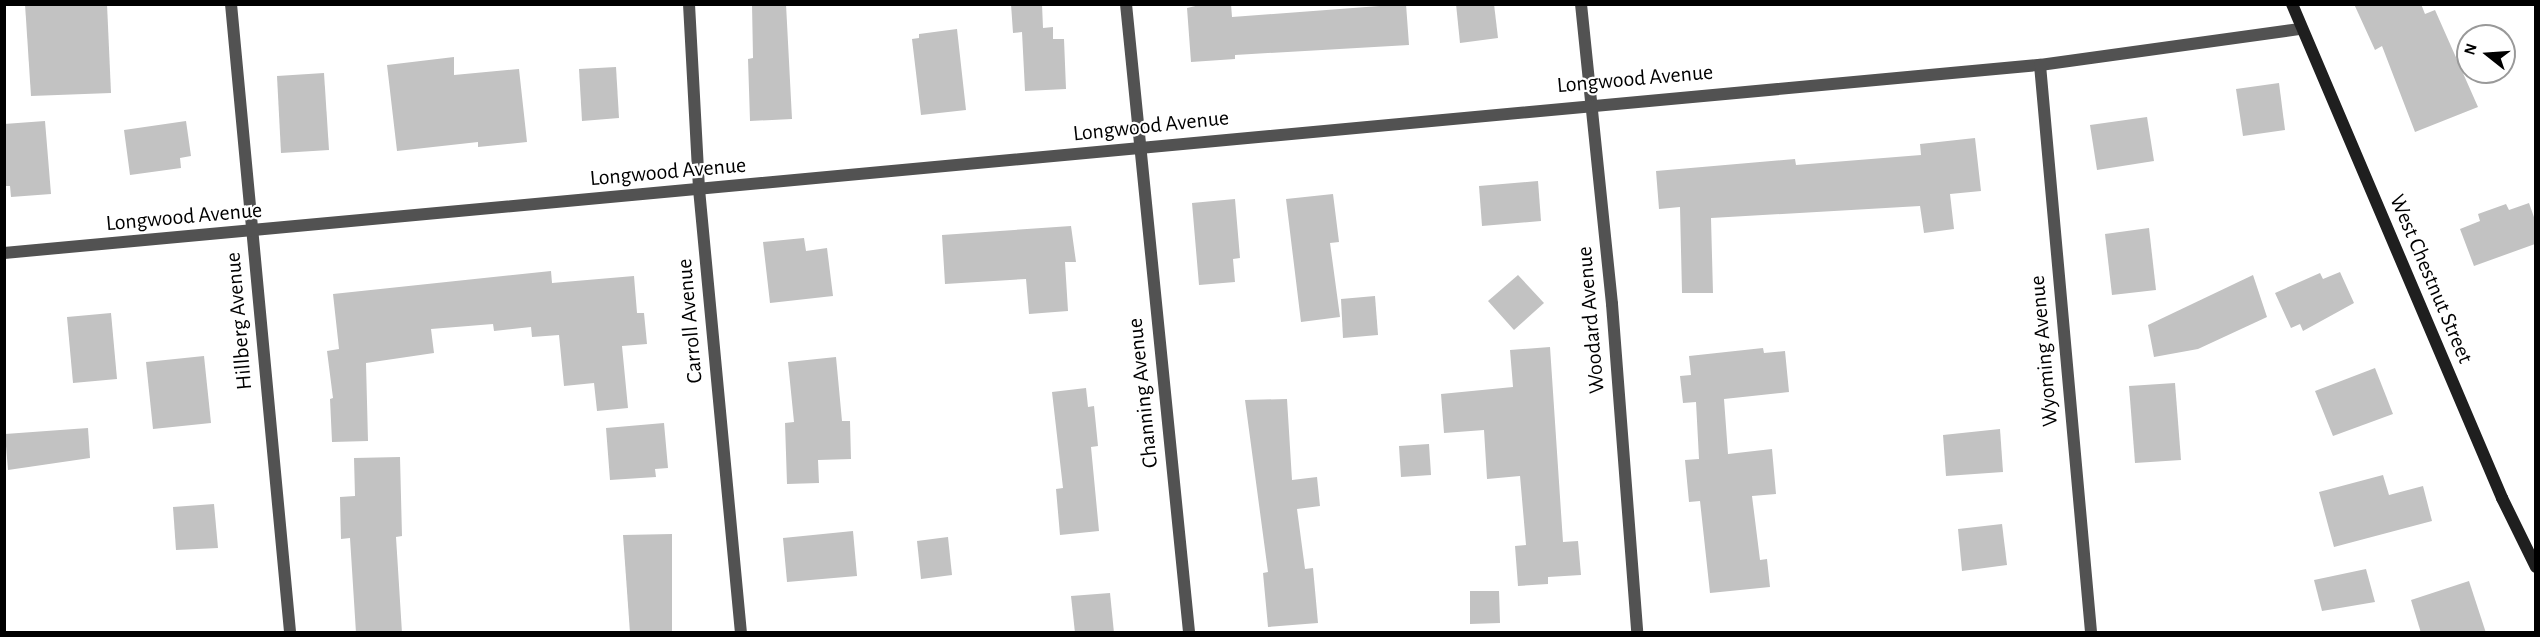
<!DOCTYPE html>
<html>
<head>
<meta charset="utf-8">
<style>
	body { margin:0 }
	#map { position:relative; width:2540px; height:637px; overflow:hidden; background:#fff; font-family:"Alegreya Sans",sans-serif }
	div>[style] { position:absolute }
	.building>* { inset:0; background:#c2c2c2 }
	.minor>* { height:12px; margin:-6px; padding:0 6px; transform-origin:6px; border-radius:6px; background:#525252 }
	.tertiary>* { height:12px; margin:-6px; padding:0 6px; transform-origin:6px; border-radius:6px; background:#525252 }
	.secondary>* { height:12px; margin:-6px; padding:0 6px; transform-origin:6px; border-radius:6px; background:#1f1f1f }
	span { translate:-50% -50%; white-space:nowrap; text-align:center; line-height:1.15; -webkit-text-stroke:4.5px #fff; paint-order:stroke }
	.street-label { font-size:22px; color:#000 }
	.frame { position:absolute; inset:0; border:6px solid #000; pointer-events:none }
	.north { position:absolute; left:2456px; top:24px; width:60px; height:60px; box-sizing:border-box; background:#fff; border:2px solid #999; border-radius:50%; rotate:287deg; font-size:16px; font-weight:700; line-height:24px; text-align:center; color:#000 }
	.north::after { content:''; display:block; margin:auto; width:21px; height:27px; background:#000; clip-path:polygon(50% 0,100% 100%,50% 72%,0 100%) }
</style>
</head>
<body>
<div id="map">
	<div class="building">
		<i style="clip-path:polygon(25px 4px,107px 4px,111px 93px,31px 96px)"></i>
		<i style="clip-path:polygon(752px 4px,786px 4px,792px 119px,750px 121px,748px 59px,753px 58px)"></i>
		<i style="clip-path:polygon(1011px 4px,1042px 4px,1043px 28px,1053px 27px,1053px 39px,1064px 39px,1066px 89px,1025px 91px,1022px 32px,1013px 33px)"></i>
		<i style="clip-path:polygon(1204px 4px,1231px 4px,1232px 17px,1406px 4px,1409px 45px,1235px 55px,1235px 59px,1191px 62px,1187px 8px)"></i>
		<i style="clip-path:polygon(1456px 4px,1494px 4px,1498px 38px,1460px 43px)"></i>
		<i style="clip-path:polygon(2354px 4px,2421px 4px,2425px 14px,2435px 10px,2478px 107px,2415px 132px,2382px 46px,2375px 50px)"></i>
		<i style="clip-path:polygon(957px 29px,966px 110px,921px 115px,912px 39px,919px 38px,919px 34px)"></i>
		<i style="clip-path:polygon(454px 57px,454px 75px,519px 69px,527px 142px,478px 147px,478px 142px,397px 151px,387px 65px)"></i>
		<i style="clip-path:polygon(616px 67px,619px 118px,582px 121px,579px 69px)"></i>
		<i style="clip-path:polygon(324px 73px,329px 150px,281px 153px,277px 76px)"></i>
		<i style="clip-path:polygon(2279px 83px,2285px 130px,2243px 136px,2236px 89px)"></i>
		<i style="clip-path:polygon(2147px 117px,2154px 161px,2097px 170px,2090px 125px)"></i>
		<i style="clip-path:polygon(45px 121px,51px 194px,11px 197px,10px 186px,4px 186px,4px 124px)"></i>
		<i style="clip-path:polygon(186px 121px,191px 156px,180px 158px,181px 168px,130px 175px,124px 130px)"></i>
		<i style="clip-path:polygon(1975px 138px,1981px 191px,1950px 194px,1954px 229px,1924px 233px,1920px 206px,1711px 218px,1713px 293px,1682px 293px,1680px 207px,1659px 209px,1656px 171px,1795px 159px,1796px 165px,1921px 155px,1920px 144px)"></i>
		<i style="clip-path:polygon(1538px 181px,1541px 221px,1482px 226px,1479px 186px)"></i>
		<i style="clip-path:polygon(1333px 194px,1339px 242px,1330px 243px,1340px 317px,1301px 322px,1286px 199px)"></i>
		<i style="clip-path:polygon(1235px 199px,1240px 258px,1233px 259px,1235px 282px,1199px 285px,1192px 203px)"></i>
		<i style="clip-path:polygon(2529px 203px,2535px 220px,2535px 244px,2474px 266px,2460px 229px,2480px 221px,2478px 214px,2506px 204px,2509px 210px)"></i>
		<i style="clip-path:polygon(1071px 226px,1076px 262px,1065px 262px,1068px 311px,1029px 314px,1026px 279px,945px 284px,942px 235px)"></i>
		<i style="clip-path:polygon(2149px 228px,2156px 290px,2112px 295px,2105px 234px)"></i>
		<i style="clip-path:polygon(804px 238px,806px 251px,827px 248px,833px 296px,770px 303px,763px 242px)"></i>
		<i style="clip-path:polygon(551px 271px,552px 283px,634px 276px,637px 313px,644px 313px,647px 344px,622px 346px,628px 408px,597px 411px,594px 383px,564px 386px,559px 335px,532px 337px,531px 327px,494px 331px,493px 324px,431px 329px,434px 353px,366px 363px,368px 441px,332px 442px,330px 399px,333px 398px,327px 351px,339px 349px,333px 294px)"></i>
		<i style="clip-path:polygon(2340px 272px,2354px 303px,2303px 331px,2300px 324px,2291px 328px,2275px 293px,2320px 273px,2323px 279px)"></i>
		<i style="clip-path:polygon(1518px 275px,1544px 303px,1514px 330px,1488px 301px)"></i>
		<i style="clip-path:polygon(2253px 275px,2267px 317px,2198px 349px,2154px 357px,2148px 325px)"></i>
		<i style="clip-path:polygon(1375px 296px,1378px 335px,1343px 338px,1341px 299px)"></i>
		<i style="clip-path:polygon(111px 313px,117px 379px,73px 383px,67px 317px)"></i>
		<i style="clip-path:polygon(1550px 347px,1563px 542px,1578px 541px,1581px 575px,1548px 577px,1548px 584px,1518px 586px,1515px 546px,1526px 545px,1520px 476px,1487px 479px,1484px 430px,1444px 433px,1441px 394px,1513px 387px,1510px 350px)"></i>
		<i style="clip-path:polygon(1763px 348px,1764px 353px,1785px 351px,1789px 392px,1724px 399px,1728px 454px,1772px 449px,1776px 494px,1752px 496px,1760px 560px,1767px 559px,1770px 587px,1710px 593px,1700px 501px,1689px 502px,1685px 460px,1699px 459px,1696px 402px,1683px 403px,1680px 376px,1691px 375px,1689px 356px)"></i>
		<i style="clip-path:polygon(204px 356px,211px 423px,153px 429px,146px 362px)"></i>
		<i style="clip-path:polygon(836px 357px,842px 421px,850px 421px,851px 459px,818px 460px,819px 483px,787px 484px,785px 423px,794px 422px,788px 362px)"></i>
		<i style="clip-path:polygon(2375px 368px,2393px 414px,2333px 436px,2315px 391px)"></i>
		<i style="clip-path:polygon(2175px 383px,2181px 460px,2135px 463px,2129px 386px)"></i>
		<i style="clip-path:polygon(1086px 388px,1088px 407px,1094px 406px,1098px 446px,1091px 447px,1099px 531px,1060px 535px,1056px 489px,1063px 488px,1052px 392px)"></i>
		<i style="clip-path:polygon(1287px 399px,1292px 480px,1317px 477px,1320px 506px,1297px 509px,1305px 569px,1313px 568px,1318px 623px,1268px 627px,1263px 573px,1268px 572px,1245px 400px)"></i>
		<i style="clip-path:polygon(664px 423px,668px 468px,655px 469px,656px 477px,610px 480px,606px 428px)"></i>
		<i style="clip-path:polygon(88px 428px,90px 458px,8px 470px,5px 434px)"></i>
		<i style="clip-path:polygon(2000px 429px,2003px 472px,1946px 476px,1943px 435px)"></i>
		<i style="clip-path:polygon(1429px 444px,1431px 475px,1401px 477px,1399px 446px)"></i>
		<i style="clip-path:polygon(400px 457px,402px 536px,396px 537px,402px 633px,356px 633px,350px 538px,341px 539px,340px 497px,355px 496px,354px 458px)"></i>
		<i style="clip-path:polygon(2383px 475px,2389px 495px,2423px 486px,2432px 521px,2334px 547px,2319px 492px)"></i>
		<i style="clip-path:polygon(214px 504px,218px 548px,176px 550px,173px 507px)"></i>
		<i style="clip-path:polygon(2002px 524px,2007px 565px,1962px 571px,1958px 529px)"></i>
		<i style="clip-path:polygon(853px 531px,857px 576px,787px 582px,783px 538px)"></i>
		<i style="clip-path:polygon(672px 534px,672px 633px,630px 633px,623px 535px)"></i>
		<i style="clip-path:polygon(948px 537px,952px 575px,921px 579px,917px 541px)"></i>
		<i style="clip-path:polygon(2366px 569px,2375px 602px,2322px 611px,2314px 580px)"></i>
		<i style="clip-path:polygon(2469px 581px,2486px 633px,2421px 633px,2411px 600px)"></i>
		<i style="clip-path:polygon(1470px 591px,1499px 591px,1500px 623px,1470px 624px)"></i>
		<i style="clip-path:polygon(1110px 593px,1114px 633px,1075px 633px,1071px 596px)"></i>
	</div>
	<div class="minor">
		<i style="left:689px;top:4px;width:185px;rotate:86.9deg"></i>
		<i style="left:699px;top:189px;width:445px;rotate:84.6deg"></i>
		<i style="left:1126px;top:4px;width:631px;rotate:84.27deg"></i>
		<i style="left:1581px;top:4px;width:302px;rotate:84.1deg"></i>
		<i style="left:1612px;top:304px;width:329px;rotate:85.6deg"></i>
		<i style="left:2040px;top:65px;width:569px;rotate:84.86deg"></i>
	</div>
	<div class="tertiary">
		<i style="left:231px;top:4px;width:631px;rotate:84.63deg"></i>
		<i style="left:4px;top:253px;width:2045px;rotate:-5.28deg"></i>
		<i style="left:2040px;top:65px;width:263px;rotate:-7.9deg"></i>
	</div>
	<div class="secondary">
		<i style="left:2292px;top:4px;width:537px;rotate:66.97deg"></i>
		<i style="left:2502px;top:498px;width:77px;rotate:63.8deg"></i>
	</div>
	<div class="street-label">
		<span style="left:1635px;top:79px;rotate:-5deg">Longwood Avenue</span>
		<span style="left:1151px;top:126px;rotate:-6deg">Longwood Avenue</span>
		<span style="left:668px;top:172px;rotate:-5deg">Longwood Avenue</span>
		<span style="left:184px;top:217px;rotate:-5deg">Longwood Avenue</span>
		<span style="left:2431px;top:279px;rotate:67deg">West Chestnut Street</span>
		<span style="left:1591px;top:320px;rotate:-95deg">Woodard Avenue</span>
		<span style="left:239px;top:321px;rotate:-95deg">Hillberg Avenue</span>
		<span style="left:690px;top:321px;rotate:-95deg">Carroll Avenue</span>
		<span style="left:2044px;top:351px;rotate:-95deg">Wyoming Avenue</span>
		<span style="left:1143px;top:393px;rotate:-96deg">Channing Avenue</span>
	</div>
	<div class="frame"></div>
	<div class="north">N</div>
</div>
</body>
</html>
